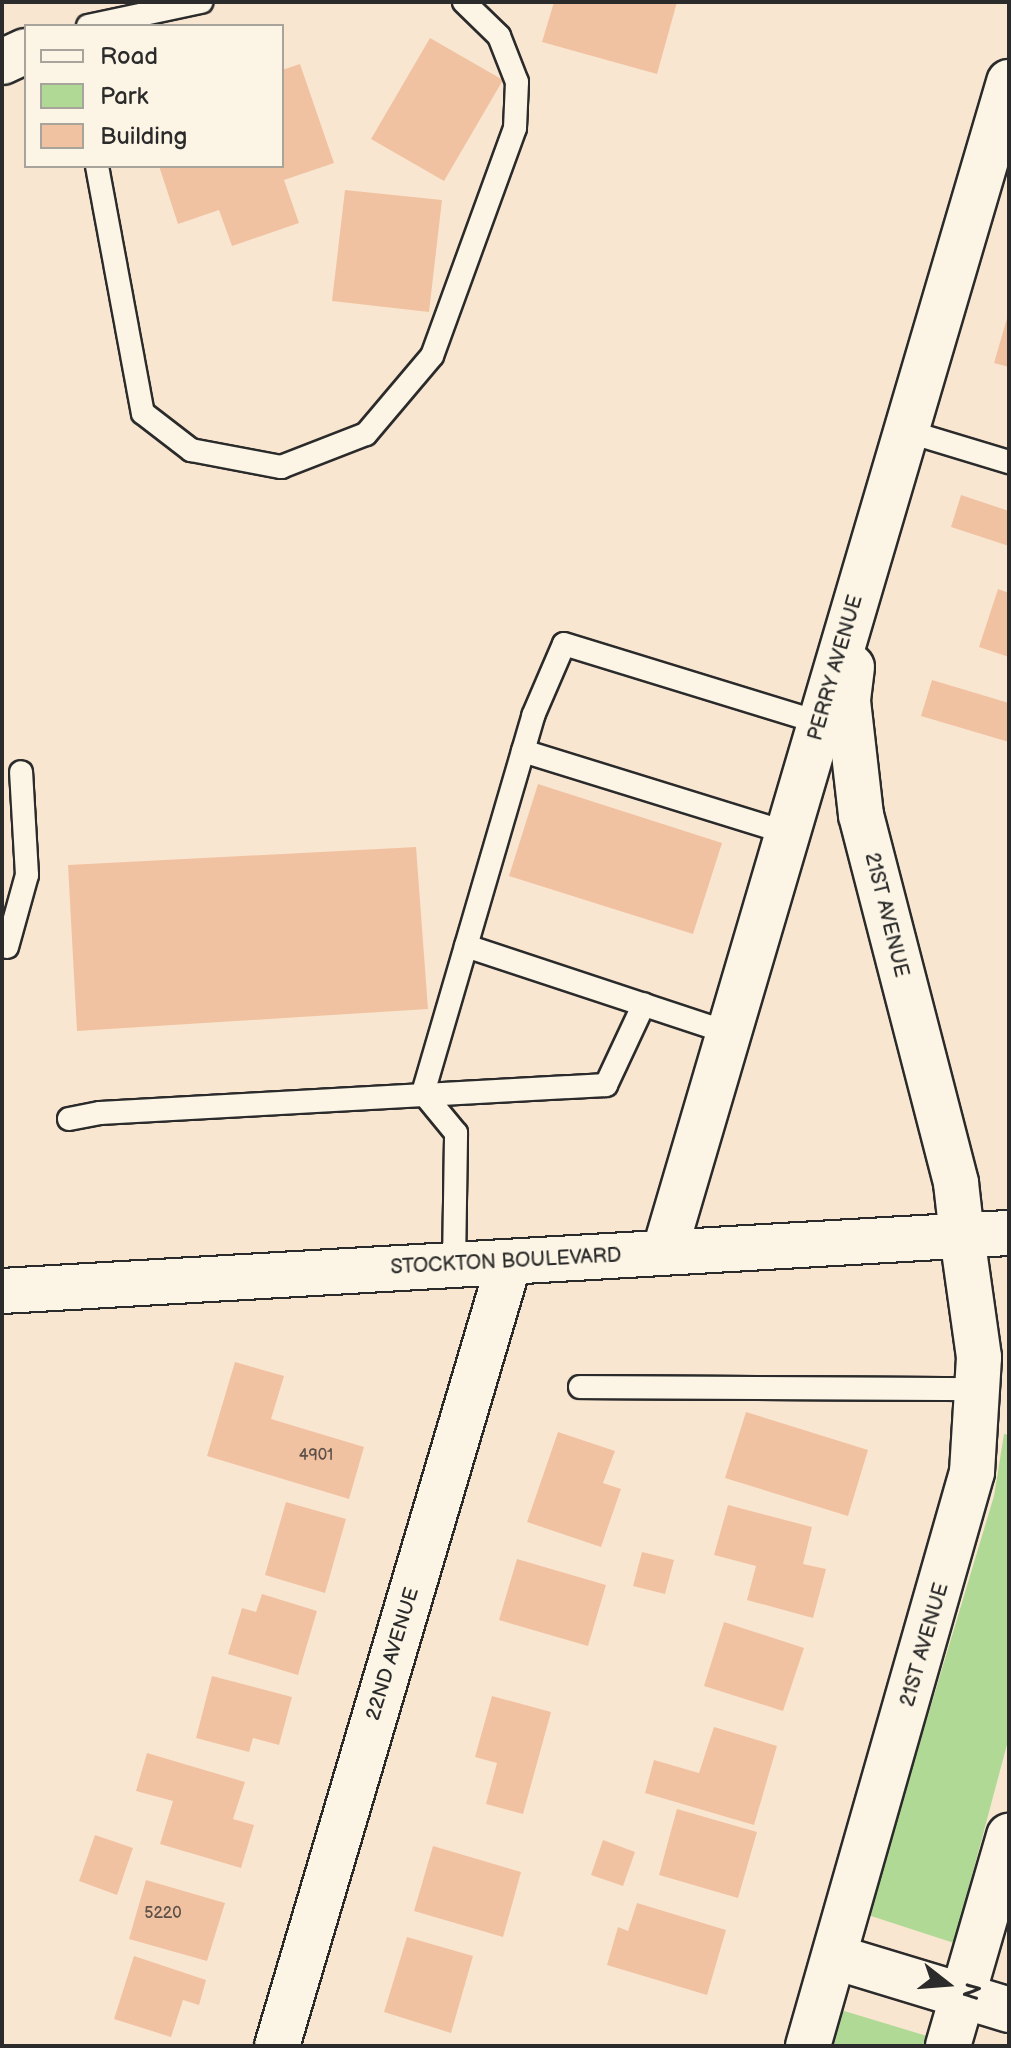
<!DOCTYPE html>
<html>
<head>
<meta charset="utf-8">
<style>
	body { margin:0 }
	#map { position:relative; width:1011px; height:2048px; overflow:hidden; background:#f9e6d1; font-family:"Balsamiq Sans",sans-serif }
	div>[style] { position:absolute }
	.green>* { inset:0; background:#b0d996 }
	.building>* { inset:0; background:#f1c2a1 }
	.roads { filter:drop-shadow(2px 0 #2b2b2b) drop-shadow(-2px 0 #2b2b2b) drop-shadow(0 2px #2b2b2b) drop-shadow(0 -2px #2b2b2b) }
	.lane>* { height:22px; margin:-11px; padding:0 11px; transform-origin:11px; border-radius:11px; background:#fcf5e5 }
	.street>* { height:44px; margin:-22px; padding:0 22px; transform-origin:22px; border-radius:22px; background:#fcf5e5 }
	.secondary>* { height:44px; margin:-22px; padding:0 22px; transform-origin:22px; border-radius:22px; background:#fcf5e5 }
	span { translate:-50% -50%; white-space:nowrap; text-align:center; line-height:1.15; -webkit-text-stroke:6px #fcf5e5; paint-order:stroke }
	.number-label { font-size:16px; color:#5c5148 }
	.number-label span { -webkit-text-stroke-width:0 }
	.street-label { font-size:20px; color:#2b2b2b }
	.frame { position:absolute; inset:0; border:4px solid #2b2b2b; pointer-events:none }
	.legend { position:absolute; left:24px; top:24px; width:260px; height:144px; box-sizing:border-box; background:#fcf5e5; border:2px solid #a8a49b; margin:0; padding:10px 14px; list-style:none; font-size:24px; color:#2b2b2b }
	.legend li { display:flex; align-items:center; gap:16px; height:40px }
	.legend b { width:40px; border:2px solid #a8a49b }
	.north { position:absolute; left:907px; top:1944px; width:80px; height:80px; -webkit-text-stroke:6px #fcf5e5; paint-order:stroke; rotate:107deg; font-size:22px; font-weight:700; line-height:32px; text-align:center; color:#2b2b2b }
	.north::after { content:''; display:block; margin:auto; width:28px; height:36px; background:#2b2b2b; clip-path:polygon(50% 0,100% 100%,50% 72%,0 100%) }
</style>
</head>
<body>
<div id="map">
	<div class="green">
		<i style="clip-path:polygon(1004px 1434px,1009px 1435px,1009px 1737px,954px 1943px,868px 1915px,994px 1496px)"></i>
		<i style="clip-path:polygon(841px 2010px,927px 2036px,924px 2046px,830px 2046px)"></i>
	</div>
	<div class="building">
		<i style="clip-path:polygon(554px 2px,677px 2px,657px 74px,542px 42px)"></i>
		<i style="clip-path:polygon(430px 38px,503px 80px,444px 181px,371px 139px)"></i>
		<i style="clip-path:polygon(300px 64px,334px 163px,284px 180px,299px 223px,232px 246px,219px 210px,178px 224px,159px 166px,282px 166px,282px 70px)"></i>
		<i style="clip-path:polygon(345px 190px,442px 200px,429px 312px,332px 301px)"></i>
		<i style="clip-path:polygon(1008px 315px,1009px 315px,1009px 367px,994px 363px)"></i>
		<i style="clip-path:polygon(961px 495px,1009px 511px,1009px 546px,951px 527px)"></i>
		<i style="clip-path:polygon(998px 589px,1009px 593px,1009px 657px,979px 647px)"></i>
		<i style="clip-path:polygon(932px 680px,1009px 703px,1009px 742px,921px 716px)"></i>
		<i style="clip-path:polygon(538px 784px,722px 843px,693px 934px,509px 876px)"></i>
		<i style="clip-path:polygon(416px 847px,428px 1009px,77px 1031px,68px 865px)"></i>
		<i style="clip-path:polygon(235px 1362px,284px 1376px,271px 1419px,364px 1447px,349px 1499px,207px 1456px)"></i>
		<i style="clip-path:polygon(746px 1412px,868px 1450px,848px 1516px,725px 1478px)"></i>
		<i style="clip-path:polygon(558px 1432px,615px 1451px,603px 1483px,621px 1489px,601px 1547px,527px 1522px)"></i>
		<i style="clip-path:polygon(286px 1502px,346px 1519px,325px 1593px,265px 1575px)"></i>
		<i style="clip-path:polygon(728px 1505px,812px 1527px,803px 1564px,826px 1569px,813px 1618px,747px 1600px,756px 1566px,714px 1555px)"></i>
		<i style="clip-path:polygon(642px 1552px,674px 1560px,665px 1594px,633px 1586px)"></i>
		<i style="clip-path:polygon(517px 1559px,606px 1585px,588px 1646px,499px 1620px)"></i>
		<i style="clip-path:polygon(262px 1594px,317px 1611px,298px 1675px,228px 1654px,242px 1608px,256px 1612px)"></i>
		<i style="clip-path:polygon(724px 1622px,804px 1648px,783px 1711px,704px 1686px)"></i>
		<i style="clip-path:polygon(212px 1676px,292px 1697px,279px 1745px,253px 1738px,249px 1752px,196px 1738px)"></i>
		<i style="clip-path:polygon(492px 1696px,551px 1712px,523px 1814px,486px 1804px,497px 1763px,475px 1757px)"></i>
		<i style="clip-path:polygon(714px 1727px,777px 1746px,754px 1825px,645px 1793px,654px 1760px,699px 1773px)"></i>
		<i style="clip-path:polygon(147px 1753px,245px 1782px,233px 1819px,254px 1825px,241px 1868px,160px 1844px,173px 1801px,136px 1791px)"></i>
		<i style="clip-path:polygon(677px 1809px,757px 1832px,738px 1898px,659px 1875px)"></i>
		<i style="clip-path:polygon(95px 1835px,133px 1848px,117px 1895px,79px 1881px)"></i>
		<i style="clip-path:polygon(603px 1840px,635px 1852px,623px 1886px,591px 1875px)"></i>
		<i style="clip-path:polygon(433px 1846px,521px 1872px,503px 1937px,414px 1911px)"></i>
		<i style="clip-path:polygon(146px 1880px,225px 1903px,207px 1961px,129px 1939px)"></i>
		<i style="clip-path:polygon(637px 1903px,726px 1930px,707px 1995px,607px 1965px,618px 1927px,628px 1931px)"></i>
		<i style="clip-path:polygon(407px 1937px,473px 1956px,451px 2033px,384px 2012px)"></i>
		<i style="clip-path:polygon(134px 1956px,206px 1980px,199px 2005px,183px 2000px,171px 2037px,114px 2019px)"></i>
	</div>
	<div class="roads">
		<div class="lane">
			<i style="left:88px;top:26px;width:116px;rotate:-12deg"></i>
			<i style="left:97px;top:166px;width:251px;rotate:79.5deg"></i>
			<i style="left:143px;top:413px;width:61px;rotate:37.6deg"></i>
			<i style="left:191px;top:450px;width:92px;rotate:10.7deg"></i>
			<i style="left:281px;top:467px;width:91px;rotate:-21.2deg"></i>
			<i style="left:366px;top:434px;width:102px;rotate:-49.8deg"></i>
			<i style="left:432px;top:356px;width:243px;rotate:-70deg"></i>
			<i style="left:515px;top:128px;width:46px;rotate:-87.5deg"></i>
			<i style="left:517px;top:82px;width:49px;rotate:-111.4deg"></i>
			<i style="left:499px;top:36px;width:49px;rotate:-135.8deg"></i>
			<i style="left:906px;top:431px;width:108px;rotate:16.8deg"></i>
			<i style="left:523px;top:751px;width:277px;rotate:17.2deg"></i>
			<i style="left:466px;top:946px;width:277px;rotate:18.3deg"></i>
			<i style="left:7px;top:947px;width:75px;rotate:-74.5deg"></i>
			<i style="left:27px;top:875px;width:103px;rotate:-93.3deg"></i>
			<i style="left:69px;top:1119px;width:32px;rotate:-11deg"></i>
			<i style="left:100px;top:1113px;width:507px;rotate:-3.17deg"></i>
			<i style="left:606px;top:1085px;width:89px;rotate:-64.9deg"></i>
			<i style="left:454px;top:1265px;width:132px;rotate:-89.1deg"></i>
			<i style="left:456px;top:1133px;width:52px;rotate:-129.5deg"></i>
			<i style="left:423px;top:1093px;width:393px;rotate:-73.7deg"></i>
			<i style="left:533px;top:716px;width:78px;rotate:-66.7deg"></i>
			<i style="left:564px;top:644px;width:268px;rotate:17.1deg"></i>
			<i style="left:580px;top:1387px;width:400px;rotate:0.3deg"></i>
		</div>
		<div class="street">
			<i style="left:2px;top:62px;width:26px;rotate:-25deg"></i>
			<i style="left:852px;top:667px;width:34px;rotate:97deg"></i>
			<i style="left:848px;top:701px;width:115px;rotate:83.5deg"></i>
			<i style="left:861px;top:815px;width:380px;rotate:75.5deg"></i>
			<i style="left:956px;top:1183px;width:53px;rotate:83.5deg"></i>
			<i style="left:664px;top:1253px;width:1221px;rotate:-73.58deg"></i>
			<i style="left:835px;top:1957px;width:182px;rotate:16.9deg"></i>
			<i style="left:277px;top:2046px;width:817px;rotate:-73.5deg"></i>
		</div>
		<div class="secondary">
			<i style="left:2px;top:1291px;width:1009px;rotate:-3.3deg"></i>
			<i style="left:808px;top:2046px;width:597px;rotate:-74.05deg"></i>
			<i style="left:972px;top:1472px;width:115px;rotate:-86.5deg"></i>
			<i style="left:979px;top:1357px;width:122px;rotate:-98deg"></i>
			<i style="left:948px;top:2046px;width:219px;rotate:-73.8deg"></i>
		</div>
	</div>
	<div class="number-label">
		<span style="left:316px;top:1456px">4901</span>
		<span style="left:163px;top:1914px">5220</span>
	</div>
	<div class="street-label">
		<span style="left:836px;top:668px;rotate:-74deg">PERRY AVENUE</span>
		<span style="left:886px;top:915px;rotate:76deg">21ST AVENUE</span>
		<span style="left:506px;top:1262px;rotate:-3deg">STOCKTON BOULEVARD</span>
		<span style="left:925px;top:1645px;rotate:-74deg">21ST AVENUE</span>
		<span style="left:393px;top:1654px;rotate:-73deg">22ND AVENUE</span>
	</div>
	<div class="frame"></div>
	<ul class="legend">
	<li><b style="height:10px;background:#fcf5e5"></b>Road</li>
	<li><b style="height:22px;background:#b0d996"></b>Park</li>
	<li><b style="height:22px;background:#f1c2a1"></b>Building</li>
	</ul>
	<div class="north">N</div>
</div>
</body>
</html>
